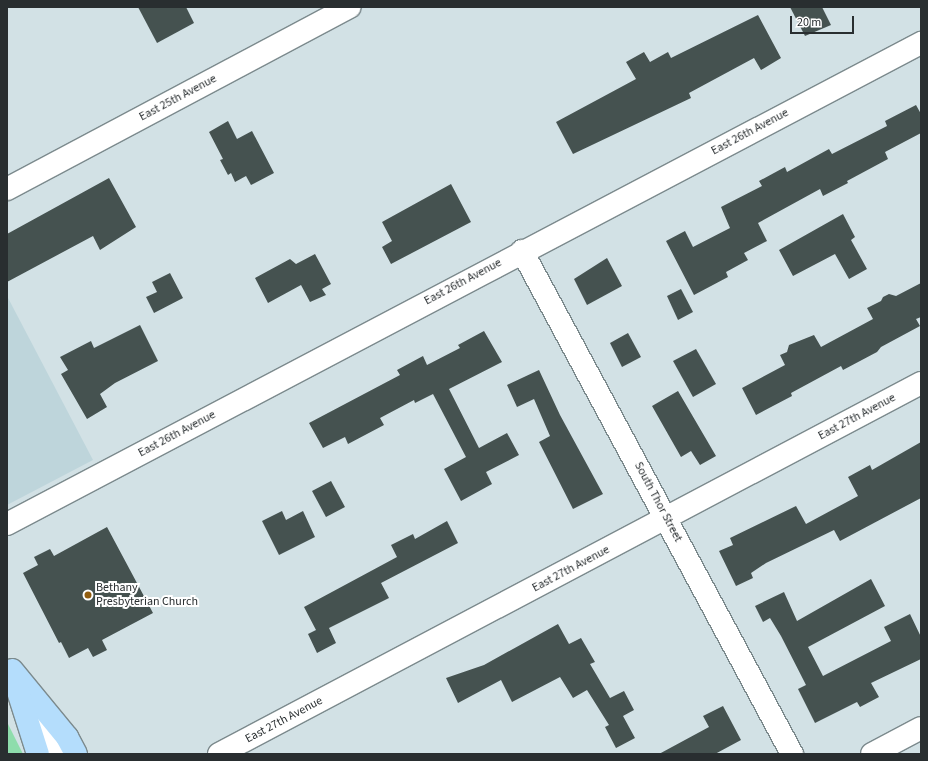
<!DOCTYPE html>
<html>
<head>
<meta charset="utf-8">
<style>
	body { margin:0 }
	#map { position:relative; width:928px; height:761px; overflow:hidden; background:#d2e1e5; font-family:"Source Sans 3",sans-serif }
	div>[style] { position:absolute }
	.built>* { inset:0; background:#bed5db }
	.green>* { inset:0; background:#8eddac }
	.building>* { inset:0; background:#455250 }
	.roads { filter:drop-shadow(1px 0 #7c8a8d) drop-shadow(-1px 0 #7c8a8d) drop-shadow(0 1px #7c8a8d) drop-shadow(0 -1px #7c8a8d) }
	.minor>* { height:22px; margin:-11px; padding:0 11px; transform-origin:11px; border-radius:11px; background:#fff }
	.major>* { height:22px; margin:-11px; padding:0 11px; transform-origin:11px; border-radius:11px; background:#b4ddfc }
	.dots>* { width:11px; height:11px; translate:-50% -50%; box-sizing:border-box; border:2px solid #fff; border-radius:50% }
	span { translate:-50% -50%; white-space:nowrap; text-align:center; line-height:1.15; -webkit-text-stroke:4px #fff; paint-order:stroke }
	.street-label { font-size:12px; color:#292e30 }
	.poi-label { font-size:12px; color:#292e30 }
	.left { translate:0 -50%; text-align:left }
	.frame { position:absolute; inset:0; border:8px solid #292e30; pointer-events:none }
	.scale { position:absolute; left:790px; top:16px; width:64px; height:18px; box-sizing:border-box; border:2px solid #292e30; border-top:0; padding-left:5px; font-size:12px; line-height:14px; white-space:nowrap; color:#292e30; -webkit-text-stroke:3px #fff; paint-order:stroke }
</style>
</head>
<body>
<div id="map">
	<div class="built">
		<i style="clip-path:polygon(7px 296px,93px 460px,7px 505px)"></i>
	</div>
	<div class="green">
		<i style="clip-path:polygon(7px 722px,23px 754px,7px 754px)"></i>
	</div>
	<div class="building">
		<i style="clip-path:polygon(138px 7px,186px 7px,194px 23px,157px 43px)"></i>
		<i style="clip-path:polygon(790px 7px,822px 7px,831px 25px,805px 36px)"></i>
		<i style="clip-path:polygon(758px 15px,781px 58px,761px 70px,754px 58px,689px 93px,691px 98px,573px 154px,556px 122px,636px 79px,626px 62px,644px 52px,650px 62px,668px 52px,671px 58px)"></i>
		<i style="clip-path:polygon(916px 105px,921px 114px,921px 133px,885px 152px,888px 159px,847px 181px,848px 183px,823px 196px,820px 189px,758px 223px,767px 241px,744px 253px,748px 260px,726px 272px,728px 277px,694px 295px,666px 241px,685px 231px,693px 247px,730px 228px,721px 207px,762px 186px,759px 181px,785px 167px,787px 172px,829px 149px,832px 154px,887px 126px,885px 121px)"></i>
		<i style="clip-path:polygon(228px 121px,237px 139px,252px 131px,274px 173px,251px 185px,246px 176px,235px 182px,231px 173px,228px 175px,220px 160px,223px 159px,209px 132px)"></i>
		<i style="clip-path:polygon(109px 178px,136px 227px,100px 250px,93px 236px,7px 282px,7px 234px)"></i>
		<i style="clip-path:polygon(451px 184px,471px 222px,391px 264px,382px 247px,392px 241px,382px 222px)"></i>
		<i style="clip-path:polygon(843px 214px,855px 237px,851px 240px,867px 269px,849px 279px,835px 254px,793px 276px,779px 250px)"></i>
		<i style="clip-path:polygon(315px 254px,331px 284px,322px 289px,326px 295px,310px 302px,301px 285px,268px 303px,255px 278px,290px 259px,296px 264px)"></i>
		<i style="clip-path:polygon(607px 258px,622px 286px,587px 305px,574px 279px)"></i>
		<i style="clip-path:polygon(170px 273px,183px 298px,154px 313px,146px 297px,157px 292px,152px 282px)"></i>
		<i style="clip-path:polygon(921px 283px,921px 317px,916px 319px,920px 326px,881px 347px,877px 352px,843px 370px,841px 366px,791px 393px,792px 396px,756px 415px,742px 388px,785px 365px,780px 355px,787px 352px,789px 345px,814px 335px,821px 347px,873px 319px,867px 308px,881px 301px,883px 297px,889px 294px,896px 296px)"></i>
		<i style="clip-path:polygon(681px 289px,693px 312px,678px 320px,667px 296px)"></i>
		<i style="clip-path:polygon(140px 325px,158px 361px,115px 383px,100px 394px,107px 407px,87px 419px,61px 374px,68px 370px,60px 357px,91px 341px,94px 348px)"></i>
		<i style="clip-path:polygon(484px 331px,502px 362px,449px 389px,479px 448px,507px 433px,519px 455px,486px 472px,492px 484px,461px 501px,444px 469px,466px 457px,433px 394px,415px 403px,414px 400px,380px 418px,384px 425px,348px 444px,345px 437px,323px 448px,309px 423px,400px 375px,397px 370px,423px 356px,427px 365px,460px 348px,458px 345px)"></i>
		<i style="clip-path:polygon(628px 333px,641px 357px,622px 367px,610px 343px)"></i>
		<i style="clip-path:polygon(696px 349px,716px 384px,693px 397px,673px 361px)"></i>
		<i style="clip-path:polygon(539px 370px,560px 415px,603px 494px,573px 509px,539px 442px,550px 436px,534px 399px,517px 407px,507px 385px)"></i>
		<i style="clip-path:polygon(678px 391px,716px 456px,700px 465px,691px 451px,681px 457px,652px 406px)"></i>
		<i style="clip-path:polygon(921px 442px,921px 498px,840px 541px,834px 530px,766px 563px,751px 573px,753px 578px,736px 586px,719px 551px,733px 545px,730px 538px,796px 506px,806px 524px,858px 496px,848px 477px,870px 465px,872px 470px)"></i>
		<i style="clip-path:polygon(331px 481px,345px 507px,326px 517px,312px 491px)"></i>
		<i style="clip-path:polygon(282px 511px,286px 520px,303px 511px,315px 537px,279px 555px,262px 521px)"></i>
		<i style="clip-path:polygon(447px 521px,458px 543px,381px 583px,389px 598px,329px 628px,336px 643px,317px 653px,308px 634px,316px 630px,304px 607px,397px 557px,391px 545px,413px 534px,415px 539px)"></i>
		<i style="clip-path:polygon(107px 527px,153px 613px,102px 640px,107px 650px,93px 657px,88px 648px,69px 658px,61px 642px,59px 643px,23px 573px,38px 565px,34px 557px,50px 549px,54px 556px)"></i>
		<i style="clip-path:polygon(871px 579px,885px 606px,808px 647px,823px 676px,891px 641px,884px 627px,910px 614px,921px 637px,921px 659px,871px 683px,879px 697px,860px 707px,857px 702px,815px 723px,798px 689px,806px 685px,781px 636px,770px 618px,763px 622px,755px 606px,784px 592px,797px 621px)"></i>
		<i style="clip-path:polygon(558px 624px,569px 644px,581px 638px,595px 662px,590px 664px,610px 698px,624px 691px,634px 710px,623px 716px,635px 738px,616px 748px,605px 727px,609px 725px,587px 690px,573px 698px,560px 677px,512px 702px,501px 680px,458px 703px,446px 678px,484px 665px)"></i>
		<i style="clip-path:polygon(723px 706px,741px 740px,715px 754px,659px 754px,709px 727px,703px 716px)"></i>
	</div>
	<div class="roads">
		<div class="minor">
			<i style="left:7px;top:189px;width:388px;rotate:-28deg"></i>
			<i style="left:522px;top:251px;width:571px;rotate:61.77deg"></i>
			<i style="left:7px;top:524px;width:1033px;rotate:-27.76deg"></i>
			<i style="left:45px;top:712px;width:45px;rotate:70.3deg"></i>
			<i style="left:219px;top:754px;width:794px;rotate:-27.86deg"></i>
			<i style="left:872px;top:754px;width:55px;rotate:-28deg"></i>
		</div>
		<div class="major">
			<i style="left:12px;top:670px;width:87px;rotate:50.6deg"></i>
			<i style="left:67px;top:737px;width:19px;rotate:62deg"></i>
			<i style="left:14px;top:679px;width:79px;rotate:72.3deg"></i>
		</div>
	</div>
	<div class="dots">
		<i style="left:88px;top:595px;background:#915d0f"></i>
	</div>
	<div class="street-label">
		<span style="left:178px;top:98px;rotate:-28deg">East 25th Avenue</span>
		<span style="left:750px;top:132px;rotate:-28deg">East 26th Avenue</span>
		<span style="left:463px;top:282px;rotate:-28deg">East 26th Avenue</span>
		<span style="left:857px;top:417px;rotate:-28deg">East 27th Avenue</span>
		<span style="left:177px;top:434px;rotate:-28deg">East 26th Avenue</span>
		<span style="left:658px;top:502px;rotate:62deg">South Thor Street</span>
		<span style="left:571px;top:569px;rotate:-28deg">East 27th Avenue</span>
		<span style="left:284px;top:720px;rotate:-28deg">East 27th Avenue</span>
	</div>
	<div class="poi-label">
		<span class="left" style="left:96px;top:595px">Bethany<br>Presbyterian Church</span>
	</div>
	<div class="frame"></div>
	<div class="scale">20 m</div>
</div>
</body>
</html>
